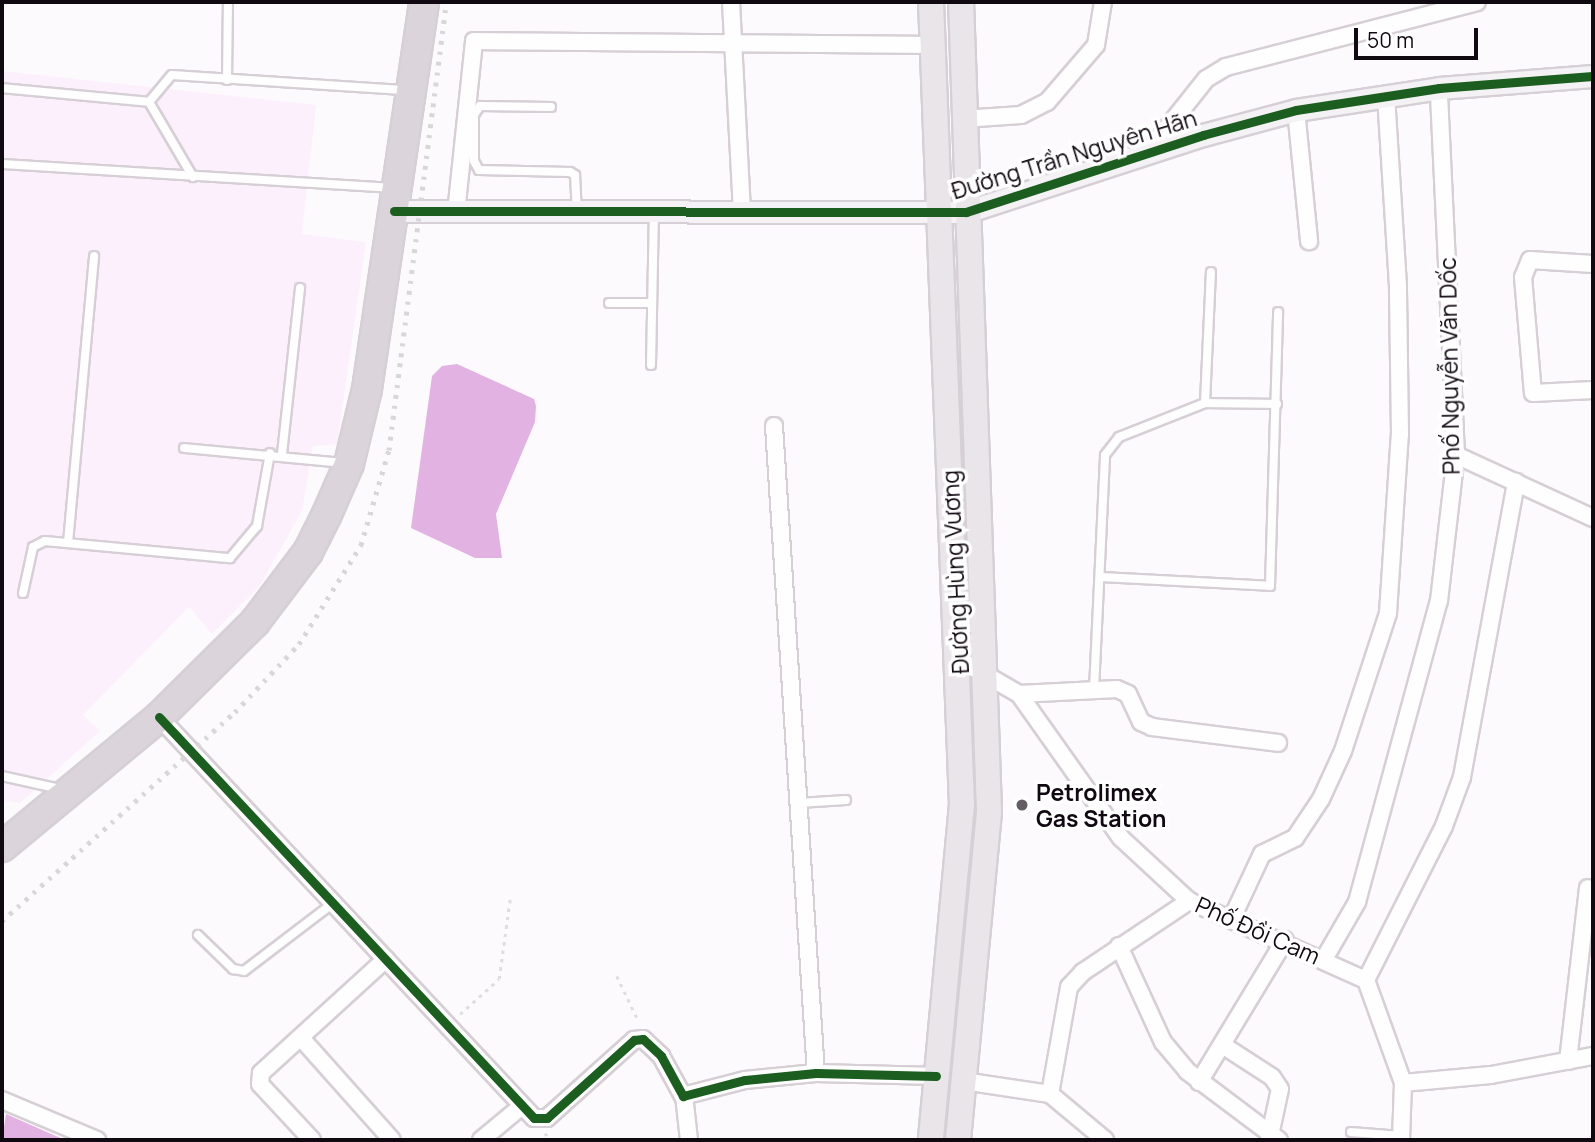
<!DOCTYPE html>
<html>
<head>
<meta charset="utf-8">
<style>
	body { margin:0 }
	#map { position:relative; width:1595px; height:1142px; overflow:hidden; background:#fdfafd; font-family:Manrope,sans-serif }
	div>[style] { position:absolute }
	.built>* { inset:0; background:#fcf0fc }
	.water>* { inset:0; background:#e2b3e2 }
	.path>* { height:2.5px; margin-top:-1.25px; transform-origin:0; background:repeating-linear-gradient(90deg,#dedede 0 3.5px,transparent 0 8.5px) }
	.roads { filter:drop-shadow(2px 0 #d6cfd5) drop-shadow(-2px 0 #d6cfd5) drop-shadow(0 2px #d6cfd5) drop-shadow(0 -2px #d6cfd5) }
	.lane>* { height:8px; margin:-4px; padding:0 4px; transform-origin:4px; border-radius:4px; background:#fffeff }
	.street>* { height:16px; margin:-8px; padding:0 8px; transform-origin:8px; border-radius:8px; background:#fffeff }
	.secondary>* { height:21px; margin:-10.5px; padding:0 10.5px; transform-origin:10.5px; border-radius:10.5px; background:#f4f2f4 }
	.primary>* { height:24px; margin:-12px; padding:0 12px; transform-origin:12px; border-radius:12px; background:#e9e5e9 }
	.highway>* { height:28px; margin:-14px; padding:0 14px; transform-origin:14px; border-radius:14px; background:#dbd4da }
	.rail>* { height:5px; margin-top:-2.5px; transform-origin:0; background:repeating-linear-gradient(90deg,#d8d7d8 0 3.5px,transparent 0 10.5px) }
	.cycleway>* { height:9px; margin:-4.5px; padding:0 4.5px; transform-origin:4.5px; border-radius:4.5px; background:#1b5e20 }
	.dots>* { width:19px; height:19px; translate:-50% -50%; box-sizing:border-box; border:4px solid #fff; border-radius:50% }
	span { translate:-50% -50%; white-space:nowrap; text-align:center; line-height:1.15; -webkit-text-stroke:7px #fff; paint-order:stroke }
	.street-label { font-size:23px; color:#110911 }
	.poi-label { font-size:23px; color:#110911; font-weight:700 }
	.left { translate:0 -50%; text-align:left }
	.frame { position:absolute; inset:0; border:4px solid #110911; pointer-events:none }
	.scale { position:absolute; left:1354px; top:28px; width:124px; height:32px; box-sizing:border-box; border:4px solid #110911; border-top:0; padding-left:9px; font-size:21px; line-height:24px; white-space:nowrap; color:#110911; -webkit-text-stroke:5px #fff; paint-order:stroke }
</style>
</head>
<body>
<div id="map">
	<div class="built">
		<i style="clip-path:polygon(2px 71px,316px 105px,302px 234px,366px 242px,337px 444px,313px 446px,302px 511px,259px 587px,212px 634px,189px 607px,83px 715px,100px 731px,20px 803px,2px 800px)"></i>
	</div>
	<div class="water">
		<i style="clip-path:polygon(457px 364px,534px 399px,536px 406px,535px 422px,496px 514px,502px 558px,475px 558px,411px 528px,432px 376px,442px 366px)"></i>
		<i style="clip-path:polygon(6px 1114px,65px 1140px,2px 1140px)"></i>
	</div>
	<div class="path">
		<i style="left:617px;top:976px;width:51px;rotate:64.4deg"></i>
		<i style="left:460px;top:1014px;width:52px;rotate:-41.9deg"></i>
		<i style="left:499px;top:979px;width:81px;rotate:-82.2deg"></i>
		<i style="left:545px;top:1133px;width:9px;rotate:54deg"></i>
	</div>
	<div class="roads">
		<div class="lane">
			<i style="left:227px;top:80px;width:78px;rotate:-89.3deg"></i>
			<i style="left:2px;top:88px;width:148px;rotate:5.4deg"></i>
			<i style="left:149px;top:102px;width:87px;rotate:59.6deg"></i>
			<i style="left:149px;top:102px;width:35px;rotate:-50deg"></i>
			<i style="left:172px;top:75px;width:235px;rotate:3.7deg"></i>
			<i style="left:551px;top:107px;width:71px;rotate:-179.2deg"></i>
			<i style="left:480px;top:106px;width:11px;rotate:124deg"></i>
			<i style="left:474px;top:115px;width:46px;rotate:90deg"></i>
			<i style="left:474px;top:161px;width:10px;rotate:61deg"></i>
			<i style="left:479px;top:170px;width:91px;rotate:1.3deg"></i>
			<i style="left:570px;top:172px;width:6px;rotate:31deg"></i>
			<i style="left:575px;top:175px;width:36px;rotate:87deg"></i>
			<i style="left:2px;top:164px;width:393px;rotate:3.5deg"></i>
			<i style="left:609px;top:303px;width:43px"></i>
			<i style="left:651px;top:365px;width:151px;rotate:-88.9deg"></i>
			<i style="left:1205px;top:403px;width:72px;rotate:0.8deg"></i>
			<i style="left:184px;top:448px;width:159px;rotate:5.4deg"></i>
			<i style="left:282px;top:454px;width:167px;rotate:-83.8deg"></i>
			<i style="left:68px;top:543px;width:288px;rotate:-84.8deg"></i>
			<i style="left:1100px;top:577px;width:170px;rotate:3deg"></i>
			<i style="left:1270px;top:586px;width:274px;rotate:-88.3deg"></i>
			<i style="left:23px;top:593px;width:47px;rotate:-77.7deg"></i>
			<i style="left:33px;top:547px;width:13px;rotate:-27deg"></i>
			<i style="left:45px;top:541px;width:186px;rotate:5.3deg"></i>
			<i style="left:230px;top:558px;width:42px;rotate:-49.8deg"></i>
			<i style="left:257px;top:526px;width:74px;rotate:-79.9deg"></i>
			<i style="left:1094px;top:690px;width:235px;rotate:-87.3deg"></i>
			<i style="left:1105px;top:455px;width:23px;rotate:-52deg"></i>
			<i style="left:1119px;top:437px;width:92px;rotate:-21.6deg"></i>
			<i style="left:1205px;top:403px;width:131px;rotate:-87.4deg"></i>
			<i style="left:2px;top:776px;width:59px;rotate:12.6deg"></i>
			<i style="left:799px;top:803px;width:47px;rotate:-3.7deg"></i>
			<i style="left:198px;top:935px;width:49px;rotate:44.2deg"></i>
			<i style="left:233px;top:969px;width:11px;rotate:10deg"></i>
			<i style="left:244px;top:971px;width:111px;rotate:-37.3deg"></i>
			<i style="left:1351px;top:1132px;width:50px;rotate:4.6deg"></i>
		</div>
		<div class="street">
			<i style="left:731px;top:2px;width:213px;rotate:87deg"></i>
			<i style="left:1296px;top:110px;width:132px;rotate:84.3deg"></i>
			<i style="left:963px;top:119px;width:58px;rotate:-3.9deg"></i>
			<i style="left:1021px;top:115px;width:29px;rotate:-27deg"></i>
			<i style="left:1047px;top:102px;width:75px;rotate:-49.3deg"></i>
			<i style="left:1096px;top:45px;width:44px;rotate:-80.8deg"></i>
			<i style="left:1148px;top:152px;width:93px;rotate:-51.5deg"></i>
			<i style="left:1206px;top:79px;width:23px;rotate:-31deg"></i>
			<i style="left:1226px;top:67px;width:259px;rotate:-14.5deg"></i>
			<i style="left:456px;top:213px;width:173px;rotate:-84deg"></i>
			<i style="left:474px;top:41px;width:458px;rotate:0.5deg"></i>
			<i style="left:1593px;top:264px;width:63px;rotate:-176.4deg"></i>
			<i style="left:1530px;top:260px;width:18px;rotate:112deg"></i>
			<i style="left:1523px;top:277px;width:116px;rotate:85.1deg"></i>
			<i style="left:1533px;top:393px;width:60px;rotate:-2.9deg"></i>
			<i style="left:774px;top:426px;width:648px;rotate:86.29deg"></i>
			<i style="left:1456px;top:455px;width:151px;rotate:24.7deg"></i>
			<i style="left:960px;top:660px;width:68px;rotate:30deg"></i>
			<i style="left:1019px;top:694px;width:176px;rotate:54.7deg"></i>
			<i style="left:1121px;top:838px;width:93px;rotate:42.8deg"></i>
			<i style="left:1189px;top:901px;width:194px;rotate:24.1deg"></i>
			<i style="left:1366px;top:980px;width:109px;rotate:70.2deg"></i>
			<i style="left:1403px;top:1083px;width:57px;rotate:92deg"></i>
			<i style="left:1019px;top:694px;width:98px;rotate:-2.9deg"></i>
			<i style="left:1117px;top:689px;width:12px;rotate:24deg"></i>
			<i style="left:1128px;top:694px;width:31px;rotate:65deg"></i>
			<i style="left:1141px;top:722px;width:12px;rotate:24deg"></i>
			<i style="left:1152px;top:727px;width:127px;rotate:7.2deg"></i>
			<i style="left:159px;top:717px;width:549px;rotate:46.92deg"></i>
			<i style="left:534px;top:1118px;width:13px"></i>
			<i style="left:547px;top:1118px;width:117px;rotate:-41.9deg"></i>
			<i style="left:634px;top:1040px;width:9px;rotate:-6deg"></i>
			<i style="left:643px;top:1039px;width:25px;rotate:43deg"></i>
			<i style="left:661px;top:1056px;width:46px;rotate:61.2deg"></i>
			<i style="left:683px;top:1096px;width:64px;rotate:-14.5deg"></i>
			<i style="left:745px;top:1080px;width:71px;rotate:-5.6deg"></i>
			<i style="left:816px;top:1073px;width:120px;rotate:1.4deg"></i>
			<i style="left:1232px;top:918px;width:71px;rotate:-64.9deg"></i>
			<i style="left:1262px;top:854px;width:37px;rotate:-26deg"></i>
			<i style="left:1295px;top:838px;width:47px;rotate:-56.3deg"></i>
			<i style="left:1321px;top:799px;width:53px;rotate:-65.4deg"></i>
			<i style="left:1343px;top:751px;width:145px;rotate:-71.9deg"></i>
			<i style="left:1388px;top:613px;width:179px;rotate:-86.2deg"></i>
			<i style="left:1400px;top:434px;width:148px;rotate:-90.8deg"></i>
			<i style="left:1398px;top:286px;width:192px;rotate:-93.6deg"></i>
			<i style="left:1119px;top:946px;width:106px;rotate:65.4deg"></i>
			<i style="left:1163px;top:1042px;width:38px;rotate:50deg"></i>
			<i style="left:1187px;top:1071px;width:115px;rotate:36.9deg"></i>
			<i style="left:1324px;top:959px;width:66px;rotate:-59.9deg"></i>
			<i style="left:1357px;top:902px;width:312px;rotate:-74.8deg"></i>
			<i style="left:1439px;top:601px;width:147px;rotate:-83.4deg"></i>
			<i style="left:1456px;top:455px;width:367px;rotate:-92.7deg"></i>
			<i style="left:1366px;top:980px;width:173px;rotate:-63.1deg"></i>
			<i style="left:1444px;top:826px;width:52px;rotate:-69.8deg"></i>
			<i style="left:1462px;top:777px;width:300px;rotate:-79.6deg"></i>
			<i style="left:302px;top:1039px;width:135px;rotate:48.3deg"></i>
			<i style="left:1224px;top:1046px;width:57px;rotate:32.9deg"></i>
			<i style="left:1272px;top:1077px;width:14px;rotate:56deg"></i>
			<i style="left:1280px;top:1089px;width:52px;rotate:102.2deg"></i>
			<i style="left:1568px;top:1061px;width:174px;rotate:-83.4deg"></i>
			<i style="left:963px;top:1081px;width:88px;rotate:8.5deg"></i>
			<i style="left:1050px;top:1094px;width:72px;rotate:39.9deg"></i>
			<i style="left:1199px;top:1082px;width:166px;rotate:-58.8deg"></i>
			<i style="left:1403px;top:1083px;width:88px;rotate:-5.2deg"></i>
			<i style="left:1491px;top:1075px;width:104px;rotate:-10.6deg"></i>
			<i style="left:1050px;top:1094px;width:109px;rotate:-79.9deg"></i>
			<i style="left:1069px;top:987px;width:21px;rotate:-47deg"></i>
			<i style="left:1083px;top:972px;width:128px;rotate:-33.8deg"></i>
			<i style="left:684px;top:1095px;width:45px;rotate:83.7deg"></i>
			<i style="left:2px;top:1100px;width:103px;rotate:22.8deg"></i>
			<i style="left:312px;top:1140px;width:76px;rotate:-132.9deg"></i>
			<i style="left:260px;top:1084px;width:11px;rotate:-85deg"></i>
			<i style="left:261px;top:1073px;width:169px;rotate:-42.4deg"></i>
			<i style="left:481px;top:1140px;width:53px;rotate:-39.7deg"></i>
		</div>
		<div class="secondary">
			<i style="left:394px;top:211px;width:572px;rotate:0.1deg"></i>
			<i style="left:966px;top:212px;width:249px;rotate:-18deg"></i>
			<i style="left:1203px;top:135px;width:96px;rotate:-15deg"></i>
			<i style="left:1296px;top:110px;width:145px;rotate:-8.7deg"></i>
			<i style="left:1439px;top:88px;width:154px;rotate:-4.5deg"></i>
		</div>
		<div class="primary">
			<i style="left:931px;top:2px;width:803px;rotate:87.79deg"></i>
			<i style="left:962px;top:804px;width:337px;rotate:95.3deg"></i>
			<i style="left:958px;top:1140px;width:330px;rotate:-84.6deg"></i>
			<i style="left:989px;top:811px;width:809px;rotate:-91.98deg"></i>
		</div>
		<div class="highway">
			<i style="left:2px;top:847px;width:204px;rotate:-39.6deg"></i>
			<i style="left:159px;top:717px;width:135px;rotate:-44.7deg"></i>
			<i style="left:255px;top:622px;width:88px;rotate:-52.9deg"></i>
			<i style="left:308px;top:552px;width:42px;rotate:-63.4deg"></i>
			<i style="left:327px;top:514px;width:55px;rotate:-66.3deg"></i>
			<i style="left:349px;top:464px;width:77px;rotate:-76.5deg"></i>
			<i style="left:367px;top:389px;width:391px;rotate:-81.6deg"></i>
		</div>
	</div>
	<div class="rail">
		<i style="left:2px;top:921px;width:313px;rotate:-41.9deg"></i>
		<i style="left:235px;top:712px;width:93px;rotate:-46.7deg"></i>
		<i style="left:299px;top:644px;width:117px;rotate:-57.9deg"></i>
		<i style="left:361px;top:545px;width:99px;rotate:-73.6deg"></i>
		<i style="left:389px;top:450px;width:452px;rotate:-82.7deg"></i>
	</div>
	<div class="cycleway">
		<i style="left:394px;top:211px;width:572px;rotate:0.1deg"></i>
		<i style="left:966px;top:212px;width:249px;rotate:-18deg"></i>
		<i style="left:1203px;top:135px;width:96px;rotate:-15deg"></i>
		<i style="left:1296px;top:110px;width:145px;rotate:-8.7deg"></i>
		<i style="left:1439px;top:88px;width:154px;rotate:-4.5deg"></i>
		<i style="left:159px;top:717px;width:549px;rotate:46.92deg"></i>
		<i style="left:534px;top:1118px;width:13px"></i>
		<i style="left:547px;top:1118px;width:117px;rotate:-41.9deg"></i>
		<i style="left:634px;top:1040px;width:9px;rotate:-6deg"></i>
		<i style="left:643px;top:1039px;width:25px;rotate:43deg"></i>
		<i style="left:661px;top:1056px;width:46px;rotate:61.2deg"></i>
		<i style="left:683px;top:1096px;width:64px;rotate:-14.5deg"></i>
		<i style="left:745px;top:1080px;width:71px;rotate:-5.6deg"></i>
		<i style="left:816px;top:1073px;width:120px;rotate:1.4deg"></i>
	</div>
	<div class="dots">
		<i style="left:1022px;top:805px;background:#645d64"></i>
	</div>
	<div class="street-label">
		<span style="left:1074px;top:154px;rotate:-17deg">Đường Trần Nguyên Hãn</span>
		<span style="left:1449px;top:366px;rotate:-91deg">Phố Nguyễn Văn Dốc</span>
		<span style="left:955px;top:572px;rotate:-93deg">Đường Hùng Vương</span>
		<span style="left:1258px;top:930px;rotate:24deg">Phố Đồi Cam</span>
	</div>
	<div class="poi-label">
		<span class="left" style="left:1036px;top:805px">Petrolimex<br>Gas Station</span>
	</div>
	<div class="frame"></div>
	<div class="scale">50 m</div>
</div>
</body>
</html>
